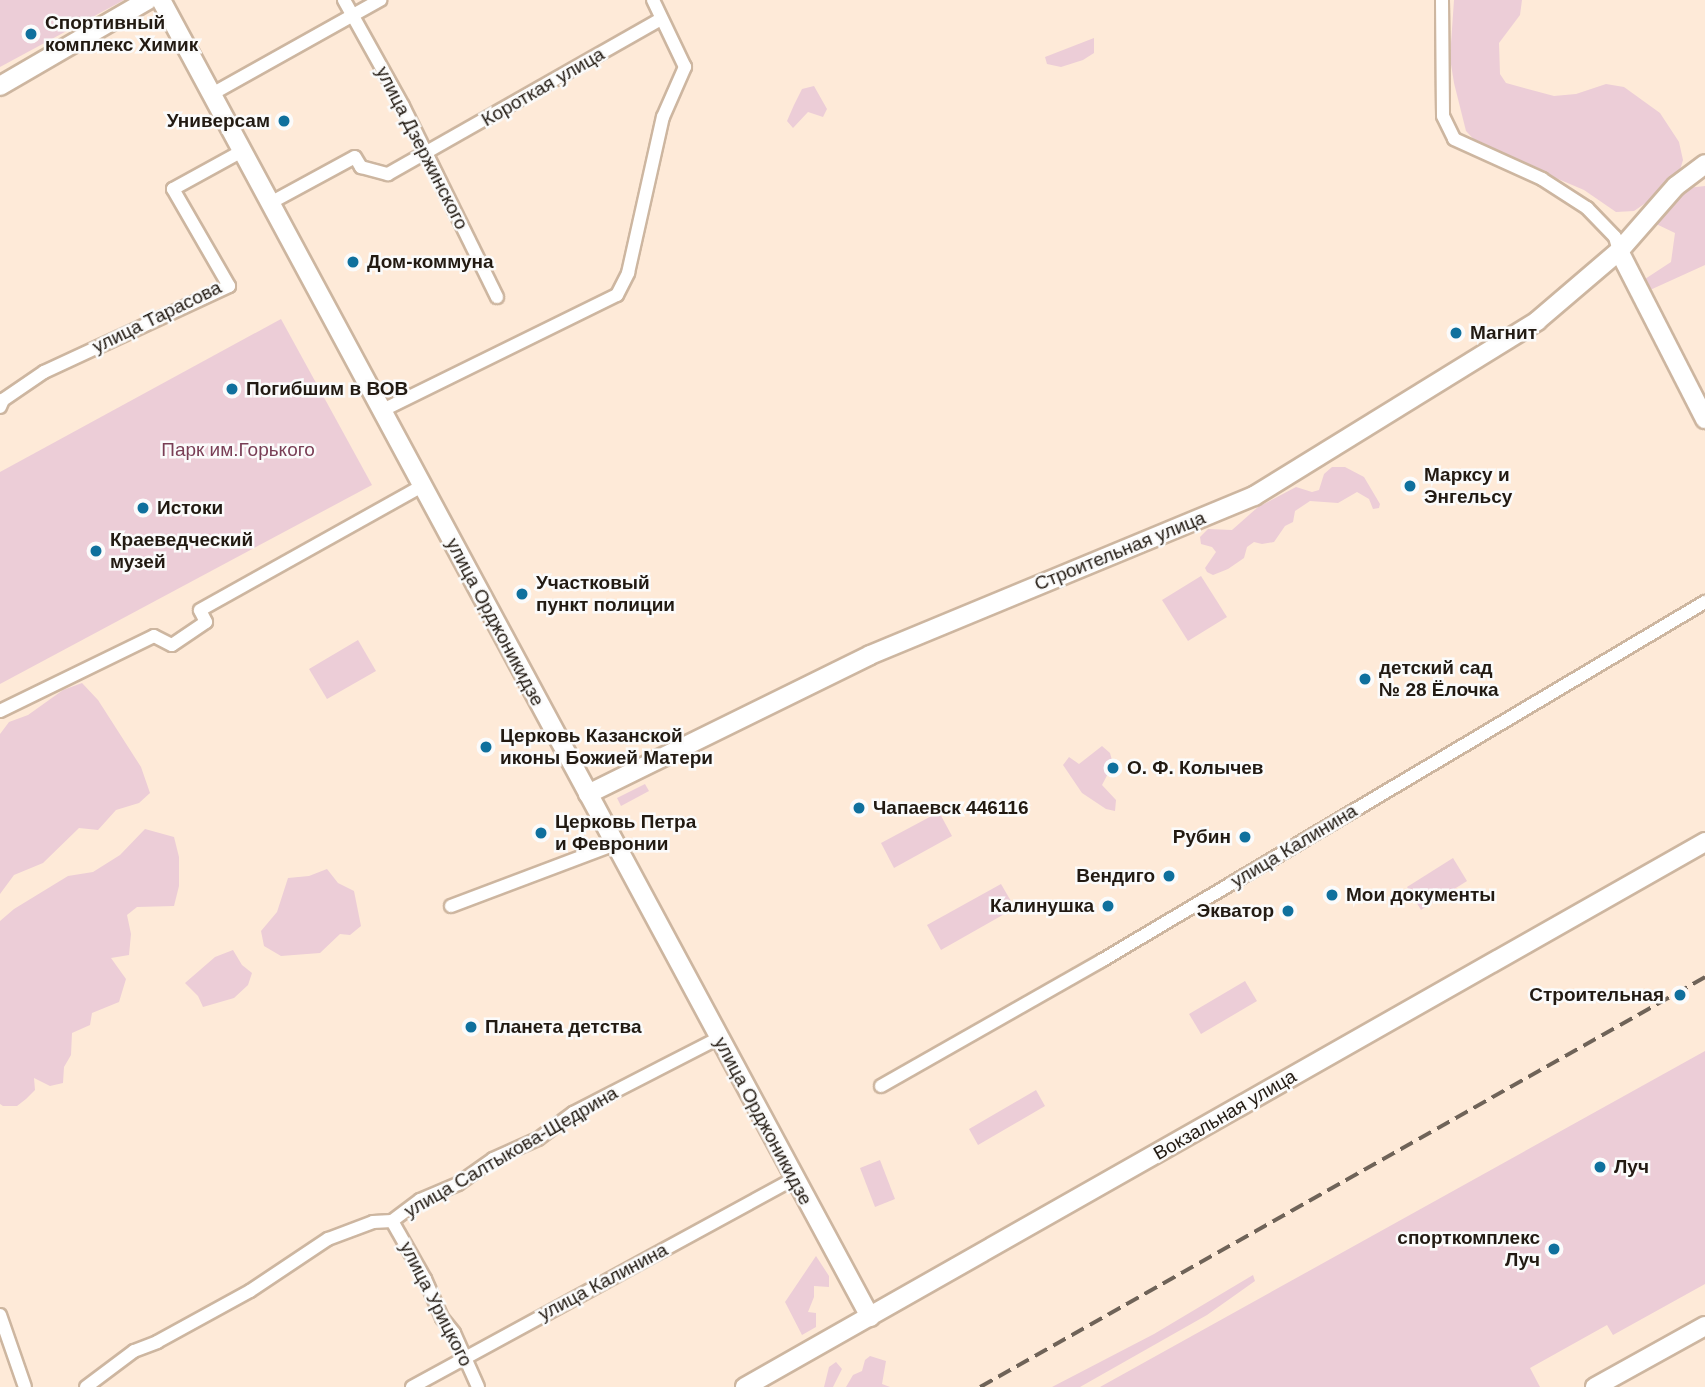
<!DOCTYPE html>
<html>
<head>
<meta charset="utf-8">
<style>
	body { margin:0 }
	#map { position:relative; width:1705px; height:1387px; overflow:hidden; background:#feead8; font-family:Arial,sans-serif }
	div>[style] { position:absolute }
	.green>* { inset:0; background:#eccdd7 }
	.roads { filter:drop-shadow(2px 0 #cdb6a0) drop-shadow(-2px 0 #cdb6a0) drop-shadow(0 2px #cdb6a0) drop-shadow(0 -2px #cdb6a0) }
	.street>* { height:12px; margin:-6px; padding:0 6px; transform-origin:6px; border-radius:6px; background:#fff }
	.secondary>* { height:18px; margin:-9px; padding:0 9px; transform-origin:9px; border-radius:9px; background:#fff }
	.rail>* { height:3.5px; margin-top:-1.75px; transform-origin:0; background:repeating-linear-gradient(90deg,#6f6358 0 14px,transparent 0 21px) }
	.dots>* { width:19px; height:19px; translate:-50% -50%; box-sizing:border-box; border:4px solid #fbfbfb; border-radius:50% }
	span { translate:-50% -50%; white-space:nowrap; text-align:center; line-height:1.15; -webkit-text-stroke:5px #fbfbfb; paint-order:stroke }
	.poi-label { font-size:19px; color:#221a12; font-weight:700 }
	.left { translate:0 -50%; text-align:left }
	.right { translate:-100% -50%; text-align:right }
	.street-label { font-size:19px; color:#221a12 }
	.park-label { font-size:19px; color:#793e55 }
</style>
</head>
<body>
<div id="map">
	<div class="green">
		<i style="clip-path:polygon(0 0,124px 0,0 67px)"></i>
		<i style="clip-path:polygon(1454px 0,1522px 0,1520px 15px,1499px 43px,1500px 74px,1506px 83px,1554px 96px,1576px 94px,1606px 84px,1624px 87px,1660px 113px,1679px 142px,1683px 160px,1680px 170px,1650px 200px,1634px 211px,1616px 212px,1584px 190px,1480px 146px,1466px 131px,1454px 83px,1450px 58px)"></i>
		<i style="clip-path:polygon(1094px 38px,1094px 53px,1083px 60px,1061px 67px,1047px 64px,1045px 57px)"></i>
		<i style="clip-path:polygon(814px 86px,827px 109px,823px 117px,808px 112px,793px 128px,787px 121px,794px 105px,802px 89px)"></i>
		<i style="clip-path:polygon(1705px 186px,1705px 265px,1650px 290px,1645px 279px,1671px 262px,1675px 233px,1652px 222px,1678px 189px)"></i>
		<i style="clip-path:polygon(281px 319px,372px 485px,0 684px,0 472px)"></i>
		<i style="clip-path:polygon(1332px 467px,1345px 467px,1364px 477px,1380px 504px,1379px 508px,1373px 509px,1369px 499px,1357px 492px,1338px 503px,1310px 501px,1295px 511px,1293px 522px,1285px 526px,1274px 542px,1262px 544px,1254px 542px,1247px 547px,1244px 558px,1228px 569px,1213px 575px,1207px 572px,1205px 568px,1216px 552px,1212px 547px,1201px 544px,1200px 537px,1208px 529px,1232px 530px,1258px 507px,1296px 487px,1312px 492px,1319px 490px,1324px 474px)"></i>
		<i style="clip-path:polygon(1201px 576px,1227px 617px,1188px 641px,1162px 600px)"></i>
		<i style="clip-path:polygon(358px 640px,376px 671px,327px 699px,309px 669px)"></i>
		<i style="clip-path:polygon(82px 683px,98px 700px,141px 767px,150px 793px,139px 803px,116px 810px,98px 830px,79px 828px,43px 863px,14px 875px,0 894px,0 734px,9px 722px,28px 715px,63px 690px)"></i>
		<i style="clip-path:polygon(1102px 746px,1110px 753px,1113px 764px,1102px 785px,1116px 800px,1115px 811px,1106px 809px,1082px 793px,1063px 765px,1069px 757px,1079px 764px)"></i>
		<i style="clip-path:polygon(645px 784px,649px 791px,621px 806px,617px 798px)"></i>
		<i style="clip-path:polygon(939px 812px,952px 836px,894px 868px,881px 843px)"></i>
		<i style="clip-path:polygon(145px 829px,174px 837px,179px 857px,179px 886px,174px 906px,137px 907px,127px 915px,131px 934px,129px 955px,111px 958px,126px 979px,119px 1002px,92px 1013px,90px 1025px,72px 1033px,71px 1055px,64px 1067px,63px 1083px,50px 1086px,34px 1078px,35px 1090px,26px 1099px,17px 1106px,3px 1106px,0 1104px,0 921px,14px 909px,68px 876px,93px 872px,120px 855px)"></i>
		<i style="clip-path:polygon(1453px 858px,1467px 881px,1421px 910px,1407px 887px)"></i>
		<i style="clip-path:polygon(327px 869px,338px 883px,354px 891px,361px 926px,350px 935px,340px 934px,320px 953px,281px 956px,264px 946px,261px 931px,277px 912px,288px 878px,309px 876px)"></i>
		<i style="clip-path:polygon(1001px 884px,1015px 908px,941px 950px,927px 925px)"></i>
		<i style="clip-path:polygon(233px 950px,242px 965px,252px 973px,248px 985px,234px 998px,203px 1007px,198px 996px,185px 983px,215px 957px)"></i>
		<i style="clip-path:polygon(1245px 981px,1257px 1001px,1201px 1034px,1189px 1014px)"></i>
		<i style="clip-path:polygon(1705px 1051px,1705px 1284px,1613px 1335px,1607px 1325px,1530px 1368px,1540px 1387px,1100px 1387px)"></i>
		<i style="clip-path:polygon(1036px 1090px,1045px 1106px,978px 1145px,969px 1129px)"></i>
		<i style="clip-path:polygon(880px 1160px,895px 1199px,875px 1207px,860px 1168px)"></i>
		<i style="clip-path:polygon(816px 1256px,829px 1276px,829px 1287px,814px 1286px,814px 1297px,808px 1312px,816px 1313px,816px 1327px,802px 1335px,785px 1302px)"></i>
		<i style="clip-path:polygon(1253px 1275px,1255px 1281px,1207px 1315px,1080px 1387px,1052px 1387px,1154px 1334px)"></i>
		<i style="clip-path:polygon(870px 1356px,886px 1361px,882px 1384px,890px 1387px,846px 1387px,853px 1375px,862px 1371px,865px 1360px)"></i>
		<i style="clip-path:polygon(836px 1362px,842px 1369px,833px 1387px,824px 1387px,829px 1367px)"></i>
	</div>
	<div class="roads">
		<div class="street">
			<i style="left:344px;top:0;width:121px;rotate:60.9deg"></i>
			<i style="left:403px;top:106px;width:213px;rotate:63.8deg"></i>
			<i style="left:1442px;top:0;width:116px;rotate:89.5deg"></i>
			<i style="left:1443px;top:116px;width:25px;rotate:64deg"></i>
			<i style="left:1454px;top:139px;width:97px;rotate:24.4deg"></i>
			<i style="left:1542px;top:179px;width:54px;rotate:32.8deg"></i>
			<i style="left:1587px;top:208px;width:40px;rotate:46deg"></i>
			<i style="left:1615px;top:237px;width:15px;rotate:74deg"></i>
			<i style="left:212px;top:94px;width:193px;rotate:-29.2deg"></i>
			<i style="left:272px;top:202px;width:94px;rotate:-28.5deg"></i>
			<i style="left:355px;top:157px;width:12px;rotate:59deg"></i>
			<i style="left:361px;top:167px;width:28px;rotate:15deg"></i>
			<i style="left:388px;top:174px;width:314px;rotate:-29.6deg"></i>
			<i style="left:0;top:407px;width:8px;rotate:-67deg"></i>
			<i style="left:3px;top:400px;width:50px;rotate:-34.3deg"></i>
			<i style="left:44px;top:372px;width:204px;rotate:-24.9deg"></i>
			<i style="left:229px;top:286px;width:112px;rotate:-120deg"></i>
			<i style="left:173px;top:189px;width:81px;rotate:-28.8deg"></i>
			<i style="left:381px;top:411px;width:263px;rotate:-26.2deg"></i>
			<i style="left:617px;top:295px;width:25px;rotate:-63deg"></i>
			<i style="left:628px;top:273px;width:160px;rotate:-77.4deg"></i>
			<i style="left:663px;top:117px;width:55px;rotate:-66.3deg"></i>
			<i style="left:685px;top:67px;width:74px;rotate:-115.5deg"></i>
			<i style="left:0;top:711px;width:171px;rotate:-26deg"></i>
			<i style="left:154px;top:636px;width:20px;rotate:27deg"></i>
			<i style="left:172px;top:645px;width:41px;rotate:-34.1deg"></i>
			<i style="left:206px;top:622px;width:13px;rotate:-117deg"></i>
			<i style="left:200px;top:610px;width:254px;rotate:-29.2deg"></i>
			<i style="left:451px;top:906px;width:175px;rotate:-20.7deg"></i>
			<i style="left:881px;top:1086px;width:253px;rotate:-29.6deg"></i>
			<i style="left:1101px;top:961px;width:703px;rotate:-30.73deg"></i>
			<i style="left:392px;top:1221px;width:67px;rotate:60.4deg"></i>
			<i style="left:425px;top:1279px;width:43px;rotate:66.4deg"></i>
			<i style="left:442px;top:1318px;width:19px;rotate:51deg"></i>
			<i style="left:454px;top:1333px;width:59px;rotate:66deg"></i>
			<i style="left:0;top:1315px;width:76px;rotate:70.9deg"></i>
			<i style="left:86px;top:1387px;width:60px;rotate:-36.9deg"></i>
			<i style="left:134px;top:1351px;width:25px;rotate:-21deg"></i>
			<i style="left:157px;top:1342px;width:106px;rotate:-28.7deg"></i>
			<i style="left:250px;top:1291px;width:94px;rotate:-33.7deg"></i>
			<i style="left:328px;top:1239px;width:48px;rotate:-20.7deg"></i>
			<i style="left:373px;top:1222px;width:19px;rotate:-3deg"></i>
			<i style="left:392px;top:1221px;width:35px;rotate:-37deg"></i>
			<i style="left:420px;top:1200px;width:41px;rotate:-22.8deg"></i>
			<i style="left:458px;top:1184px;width:43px;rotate:-35.5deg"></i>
			<i style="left:493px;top:1159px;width:49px;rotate:-24deg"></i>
			<i style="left:538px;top:1139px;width:44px;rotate:-36.6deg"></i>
			<i style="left:573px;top:1113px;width:164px;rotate:-27.2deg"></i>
			<i style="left:412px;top:1387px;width:435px;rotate:-28.6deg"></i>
		</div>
		<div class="secondary">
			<i style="left:161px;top:0;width:1496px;rotate:61.7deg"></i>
			<i style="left:0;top:86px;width:171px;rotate:-30.2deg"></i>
			<i style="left:1619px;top:251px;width:189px;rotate:62.9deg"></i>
			<i style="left:588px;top:794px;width:314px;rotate:-26.2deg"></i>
			<i style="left:870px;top:655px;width:416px;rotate:-22.5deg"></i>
			<i style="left:1254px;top:496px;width:333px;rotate:-31.7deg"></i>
			<i style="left:1537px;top:321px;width:108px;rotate:-40.5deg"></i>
			<i style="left:1619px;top:251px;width:86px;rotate:-48.8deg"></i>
			<i style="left:1676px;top:186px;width:36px;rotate:-37deg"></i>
			<i style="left:745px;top:1387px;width:1104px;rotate:-29.58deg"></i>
			<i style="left:1595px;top:1387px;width:126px;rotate:-29deg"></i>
		</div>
	</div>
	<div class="rail">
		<i style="left:980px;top:1387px;width:833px;rotate:-29.49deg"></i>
	</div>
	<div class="dots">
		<i style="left:31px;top:34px;background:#0f709d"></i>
		<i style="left:284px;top:121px;background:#0f709d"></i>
		<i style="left:353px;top:262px;background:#0f709d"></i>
		<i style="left:1456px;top:333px;background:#0f709d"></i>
		<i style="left:232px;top:389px;background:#0f709d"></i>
		<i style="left:1410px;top:486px;background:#0f709d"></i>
		<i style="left:143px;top:508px;background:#0f709d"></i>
		<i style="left:96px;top:551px;background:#0f709d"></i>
		<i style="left:522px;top:594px;background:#0f709d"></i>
		<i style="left:1365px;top:679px;background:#0f709d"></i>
		<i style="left:486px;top:747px;background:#0f709d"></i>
		<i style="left:1113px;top:768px;background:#0f709d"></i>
		<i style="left:859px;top:808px;background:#0f709d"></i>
		<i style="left:541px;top:833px;background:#0f709d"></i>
		<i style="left:1245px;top:837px;background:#0f709d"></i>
		<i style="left:1169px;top:876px;background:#0f709d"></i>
		<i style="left:1332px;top:895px;background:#0f709d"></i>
		<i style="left:1108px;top:906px;background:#0f709d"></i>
		<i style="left:1288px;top:911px;background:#0f709d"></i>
		<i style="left:1680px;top:995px;background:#0f709d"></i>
		<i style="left:471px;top:1027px;background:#0f709d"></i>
		<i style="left:1600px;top:1167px;background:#0f709d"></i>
		<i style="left:1554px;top:1249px;background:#0f709d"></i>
	</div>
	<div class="poi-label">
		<span class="left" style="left:45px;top:34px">Спортивный<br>комплекс Химик</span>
		<span class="right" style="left:270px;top:121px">Универсам</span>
		<span class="left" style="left:367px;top:262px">Дом-коммуна</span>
		<span class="left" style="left:1470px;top:333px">Магнит</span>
		<span class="left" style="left:246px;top:389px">Погибшим в ВОВ</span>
		<span class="left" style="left:1424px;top:486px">Марксу и<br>Энгельсу</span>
		<span class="left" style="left:157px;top:508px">Истоки</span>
		<span class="left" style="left:110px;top:551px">Краеведческий<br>музей</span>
		<span class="left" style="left:536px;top:594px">Участковый<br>пункт полиции</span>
		<span class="left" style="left:1379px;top:679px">детский сад<br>№ 28 Ёлочка</span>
		<span class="left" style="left:500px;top:747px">Церковь Казанской<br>иконы Божией Матери</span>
		<span class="left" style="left:1127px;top:768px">О. Ф. Колычев</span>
		<span class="left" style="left:873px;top:808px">Чапаевск 446116</span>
		<span class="left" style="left:555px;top:833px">Церковь Петра<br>и Февронии</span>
		<span class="right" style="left:1231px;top:837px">Рубин</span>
		<span class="right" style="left:1155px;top:876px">Вендиго</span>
		<span class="left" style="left:1346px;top:895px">Мои документы</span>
		<span class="right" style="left:1094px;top:906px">Калинушка</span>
		<span class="right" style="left:1274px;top:911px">Экватор</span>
		<span class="right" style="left:1664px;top:995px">Строительная</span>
		<span class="left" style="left:485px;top:1027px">Планета детства</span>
		<span class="left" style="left:1614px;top:1167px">Луч</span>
		<span class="right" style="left:1540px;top:1249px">спорткомплекс<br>Луч</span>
	</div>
	<div class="street-label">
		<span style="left:543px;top:87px;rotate:-30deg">Короткая улица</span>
		<span style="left:422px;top:148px;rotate:63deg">улица Дзержинского</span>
		<span style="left:157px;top:317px;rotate:-26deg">улица Тарасова</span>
		<span style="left:1120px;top:551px;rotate:-22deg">Строительная улица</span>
		<span style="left:495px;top:622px;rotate:62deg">улица Орджоникидзе</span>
		<span style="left:1294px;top:846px;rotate:-31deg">улица Калинина</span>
		<span style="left:1225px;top:1115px;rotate:-30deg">Вокзальная улица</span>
		<span style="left:763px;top:1121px;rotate:62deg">улица Орджоникидзе</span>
		<span style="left:511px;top:1152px;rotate:-30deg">улица Салтыкова-Щедрина</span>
		<span style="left:603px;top:1282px;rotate:-28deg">улица Калинина</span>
		<span style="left:436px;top:1304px;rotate:63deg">улица Урицкого</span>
	</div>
	<div class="park-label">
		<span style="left:238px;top:450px">Парк им.Горького</span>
	</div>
</div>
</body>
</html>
